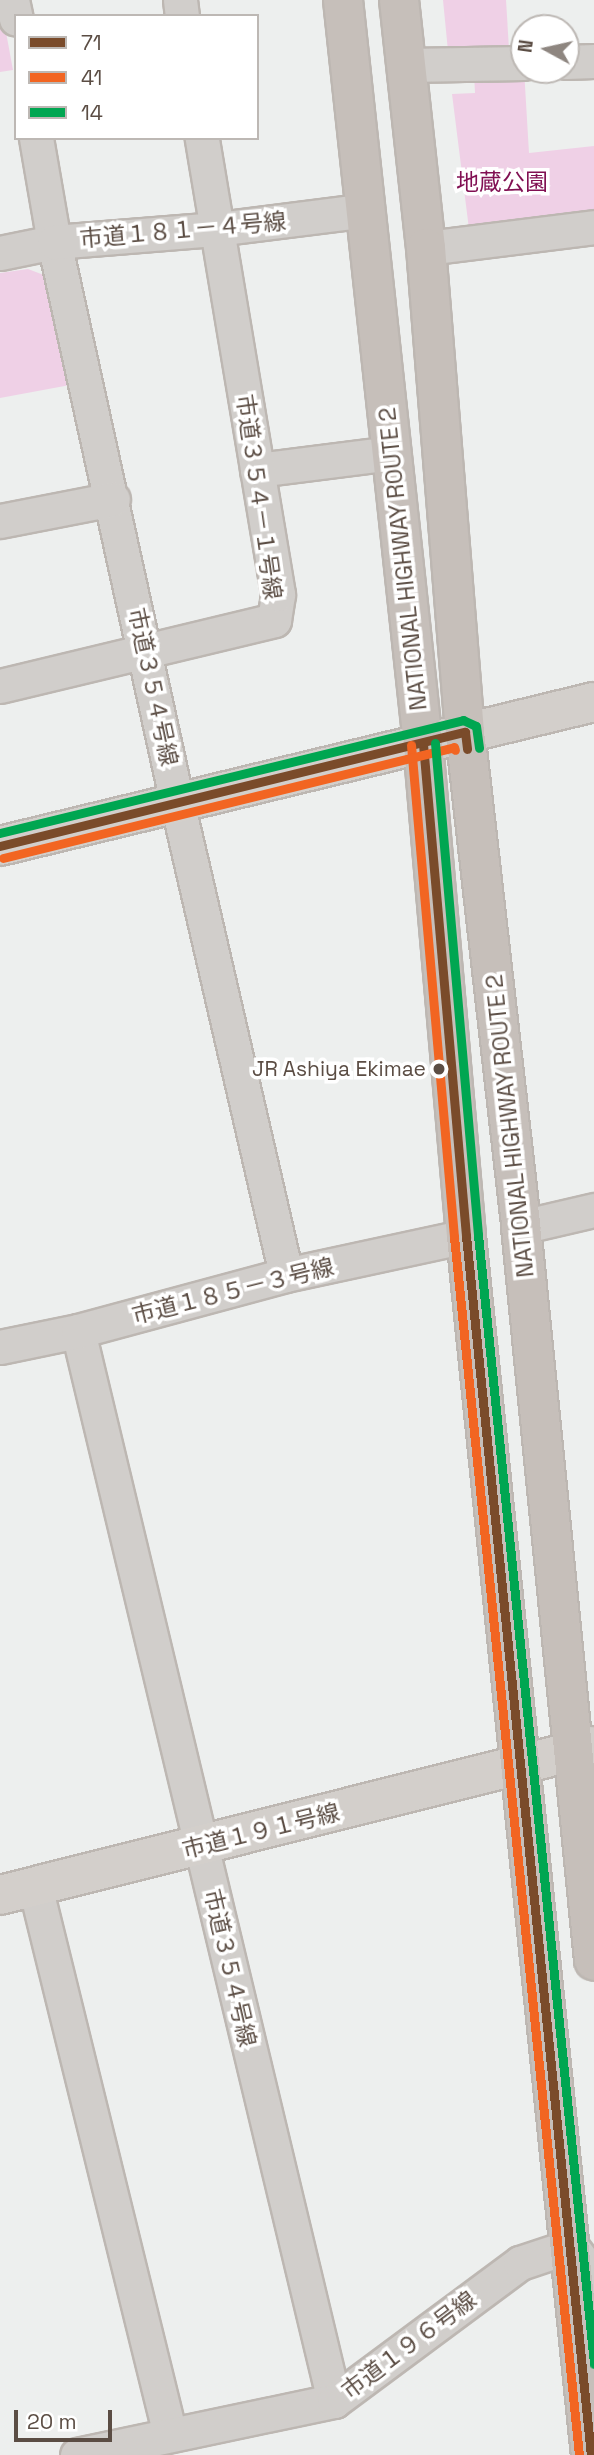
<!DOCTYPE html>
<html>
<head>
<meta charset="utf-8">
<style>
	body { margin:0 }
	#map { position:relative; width:594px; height:2455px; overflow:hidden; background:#edefee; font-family:"Space Grotesk","Noto Sans JP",sans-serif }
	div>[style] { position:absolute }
	.green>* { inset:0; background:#efd0e6 }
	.roads { filter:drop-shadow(2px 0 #bdb7b2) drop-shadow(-2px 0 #bdb7b2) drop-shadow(0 2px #bdb7b2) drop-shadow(0 -2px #bdb7b2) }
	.street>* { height:33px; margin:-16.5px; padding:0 16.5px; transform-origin:16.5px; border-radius:16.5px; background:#d1cecb }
	.secondary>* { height:38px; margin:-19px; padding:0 19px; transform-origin:19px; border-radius:19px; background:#d3cfcb }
	.highway>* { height:38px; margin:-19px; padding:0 19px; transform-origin:19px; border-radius:19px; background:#c6bfba }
	.bus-1>* { height:9px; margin:-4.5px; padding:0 4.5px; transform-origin:4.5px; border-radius:4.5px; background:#7a4b2a }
	.bus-2>* { height:9px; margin:-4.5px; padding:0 4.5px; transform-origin:4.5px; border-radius:4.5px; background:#f26522 }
	.bus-3>* { height:9px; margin:-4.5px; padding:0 4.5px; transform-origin:4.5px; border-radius:4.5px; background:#00a651 }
	.dots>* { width:19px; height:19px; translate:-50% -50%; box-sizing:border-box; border:4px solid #fff; border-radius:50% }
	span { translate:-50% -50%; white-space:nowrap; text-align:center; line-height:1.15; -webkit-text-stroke:7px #fff; paint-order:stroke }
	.bus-label { font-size:21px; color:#5b4d44 }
	.right { translate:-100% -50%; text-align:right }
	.park-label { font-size:23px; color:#811053 }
	.street-label { font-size:23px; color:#5b4d44 }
	.legend { position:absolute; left:14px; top:14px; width:245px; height:126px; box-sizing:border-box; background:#fff; border:2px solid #bdb8b4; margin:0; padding:9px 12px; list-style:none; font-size:21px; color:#5b4d44 }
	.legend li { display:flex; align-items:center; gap:14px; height:35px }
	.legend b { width:35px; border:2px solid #bdb8b4 }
	.north { position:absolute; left:510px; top:14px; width:70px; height:70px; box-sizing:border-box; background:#fff; border:2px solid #bdb8b4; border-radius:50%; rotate:278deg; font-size:19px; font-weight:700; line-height:28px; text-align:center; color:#5b4d44 }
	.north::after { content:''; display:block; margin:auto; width:24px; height:32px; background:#8e8680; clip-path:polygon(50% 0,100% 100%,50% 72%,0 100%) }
	.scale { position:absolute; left:14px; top:2410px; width:98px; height:32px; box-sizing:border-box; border:4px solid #5b4d44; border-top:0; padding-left:9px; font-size:21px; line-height:24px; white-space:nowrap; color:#5b4d44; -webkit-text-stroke:5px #fff; paint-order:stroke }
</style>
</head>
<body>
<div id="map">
	<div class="green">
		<i style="clip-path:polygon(0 0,13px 70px,0 72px)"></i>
		<i style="clip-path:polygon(443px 0,506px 0,509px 49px,448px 51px)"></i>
		<i style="clip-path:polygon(524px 69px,529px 153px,594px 146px,594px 210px,469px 229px,452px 94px,475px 93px,474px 73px)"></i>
		<i style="clip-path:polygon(28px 269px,49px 277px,70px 385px,0 398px,0 273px)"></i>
	</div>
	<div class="roads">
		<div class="street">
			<i style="left:12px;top:0;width:19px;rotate:78deg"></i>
			<i style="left:180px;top:0;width:16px;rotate:83deg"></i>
			<i style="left:566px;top:62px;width:28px;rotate:-2deg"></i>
			<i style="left:406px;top:65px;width:118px;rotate:-1deg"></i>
			<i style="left:36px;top:138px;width:106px;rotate:80.2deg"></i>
			<i style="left:54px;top:242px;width:573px;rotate:77.61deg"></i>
			<i style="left:177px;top:802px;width:485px;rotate:77deg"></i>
			<i style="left:426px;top:248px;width:169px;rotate:-7.1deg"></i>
			<i style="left:0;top:253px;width:55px;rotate:-11.5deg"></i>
			<i style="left:54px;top:242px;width:164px;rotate:-4.6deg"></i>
			<i style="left:217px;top:229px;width:151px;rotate:-7.2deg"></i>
			<i style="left:257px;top:470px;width:136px;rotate:-7.2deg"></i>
			<i style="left:0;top:521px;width:115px;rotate:-11deg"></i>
			<i style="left:0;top:686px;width:282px;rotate:-13.5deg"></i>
			<i style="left:274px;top:620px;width:26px;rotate:-81deg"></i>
			<i style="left:278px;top:594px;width:462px;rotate:-99.5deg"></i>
			<i style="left:521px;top:1227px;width:75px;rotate:-13.1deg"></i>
			<i style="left:78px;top:1331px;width:1100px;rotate:76.54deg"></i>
			<i style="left:0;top:1347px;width:80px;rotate:-11.6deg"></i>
			<i style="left:78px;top:1331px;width:215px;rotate:-15.1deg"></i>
			<i style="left:286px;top:1275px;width:184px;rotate:-12.2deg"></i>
			<i style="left:35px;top:1886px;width:565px;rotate:76.18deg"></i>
			<i style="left:77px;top:2455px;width:263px;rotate:-11.9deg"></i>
			<i style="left:334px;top:2401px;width:232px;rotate:-36.6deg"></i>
			<i style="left:520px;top:2263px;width:54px;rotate:-18.4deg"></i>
			<i style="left:571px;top:2246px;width:38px;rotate:53deg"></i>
		</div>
		<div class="secondary">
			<i style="left:0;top:846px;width:611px;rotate:-13.63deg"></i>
			<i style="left:0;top:1895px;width:612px;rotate:-14.08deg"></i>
		</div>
		<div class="highway">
			<i style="left:343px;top:0;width:748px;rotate:83.86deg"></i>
			<i style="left:423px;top:744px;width:494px;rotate:85deg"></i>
			<i style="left:466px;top:1236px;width:1225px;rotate:84.15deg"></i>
			<i style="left:399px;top:0;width:249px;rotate:83.8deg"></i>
			<i style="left:426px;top:248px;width:486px;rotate:85.4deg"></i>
			<i style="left:465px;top:732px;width:498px;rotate:83.5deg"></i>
			<i style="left:521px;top:1227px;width:737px;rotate:84.31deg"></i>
		</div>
	</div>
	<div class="bus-1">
		<i style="left:423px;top:744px;width:494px;rotate:85deg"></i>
		<i style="left:466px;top:1236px;width:1225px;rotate:84.15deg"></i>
		<i style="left:0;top:846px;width:479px;rotate:-13.8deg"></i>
		<i style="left:465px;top:732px;width:17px;rotate:83deg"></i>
	</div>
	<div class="bus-2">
		<i style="left:411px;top:745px;width:494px;rotate:85deg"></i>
		<i style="left:454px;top:1237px;width:1224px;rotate:84.14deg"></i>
		<i style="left:3px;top:858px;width:464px;rotate:-13.8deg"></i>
		<i style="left:454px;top:747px;width:3px;rotate:72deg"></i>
	</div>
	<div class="bus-3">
		<i style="left:435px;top:743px;width:494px;rotate:85deg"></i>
		<i style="left:478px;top:1235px;width:1135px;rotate:84.13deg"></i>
		<i style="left:0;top:833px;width:477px;rotate:-13.7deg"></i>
		<i style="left:463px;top:720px;width:14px;rotate:25deg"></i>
		<i style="left:476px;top:726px;width:22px;rotate:82deg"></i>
	</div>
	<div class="dots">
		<i style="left:439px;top:1069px;background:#5b4d44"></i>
	</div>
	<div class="bus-label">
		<span class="right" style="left:426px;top:1069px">JR Ashiya Ekimae</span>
	</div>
	<div class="park-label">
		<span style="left:502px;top:182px">地蔵公園</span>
	</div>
	<div class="street-label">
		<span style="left:183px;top:230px;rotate:-5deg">市道１８１－４号線</span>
		<span style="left:259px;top:497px;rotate:82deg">市道３５４－１号線</span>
		<span style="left:403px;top:559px;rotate:-96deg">NATIONAL HIGHWAY ROUTE 2</span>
		<span style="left:153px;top:687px;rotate:78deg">市道３５４号線</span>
		<span style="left:510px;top:1126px;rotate:-96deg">NATIONAL HIGHWAY ROUTE 2</span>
		<span style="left:233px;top:1291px;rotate:-14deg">市道１８５－３号線</span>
		<span style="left:261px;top:1831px;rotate:-14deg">市道１９１号線</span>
		<span style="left:230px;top:1968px;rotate:77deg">市道３５４号線</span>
		<span style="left:409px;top:2345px;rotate:-37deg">市道１９６号線</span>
	</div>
	<ul class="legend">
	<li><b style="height:9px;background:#7a4b2a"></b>71</li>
	<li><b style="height:9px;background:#f26522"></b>41</li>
	<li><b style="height:9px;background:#00a651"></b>14</li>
	</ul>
	<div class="north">N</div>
	<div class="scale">20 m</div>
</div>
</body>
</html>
